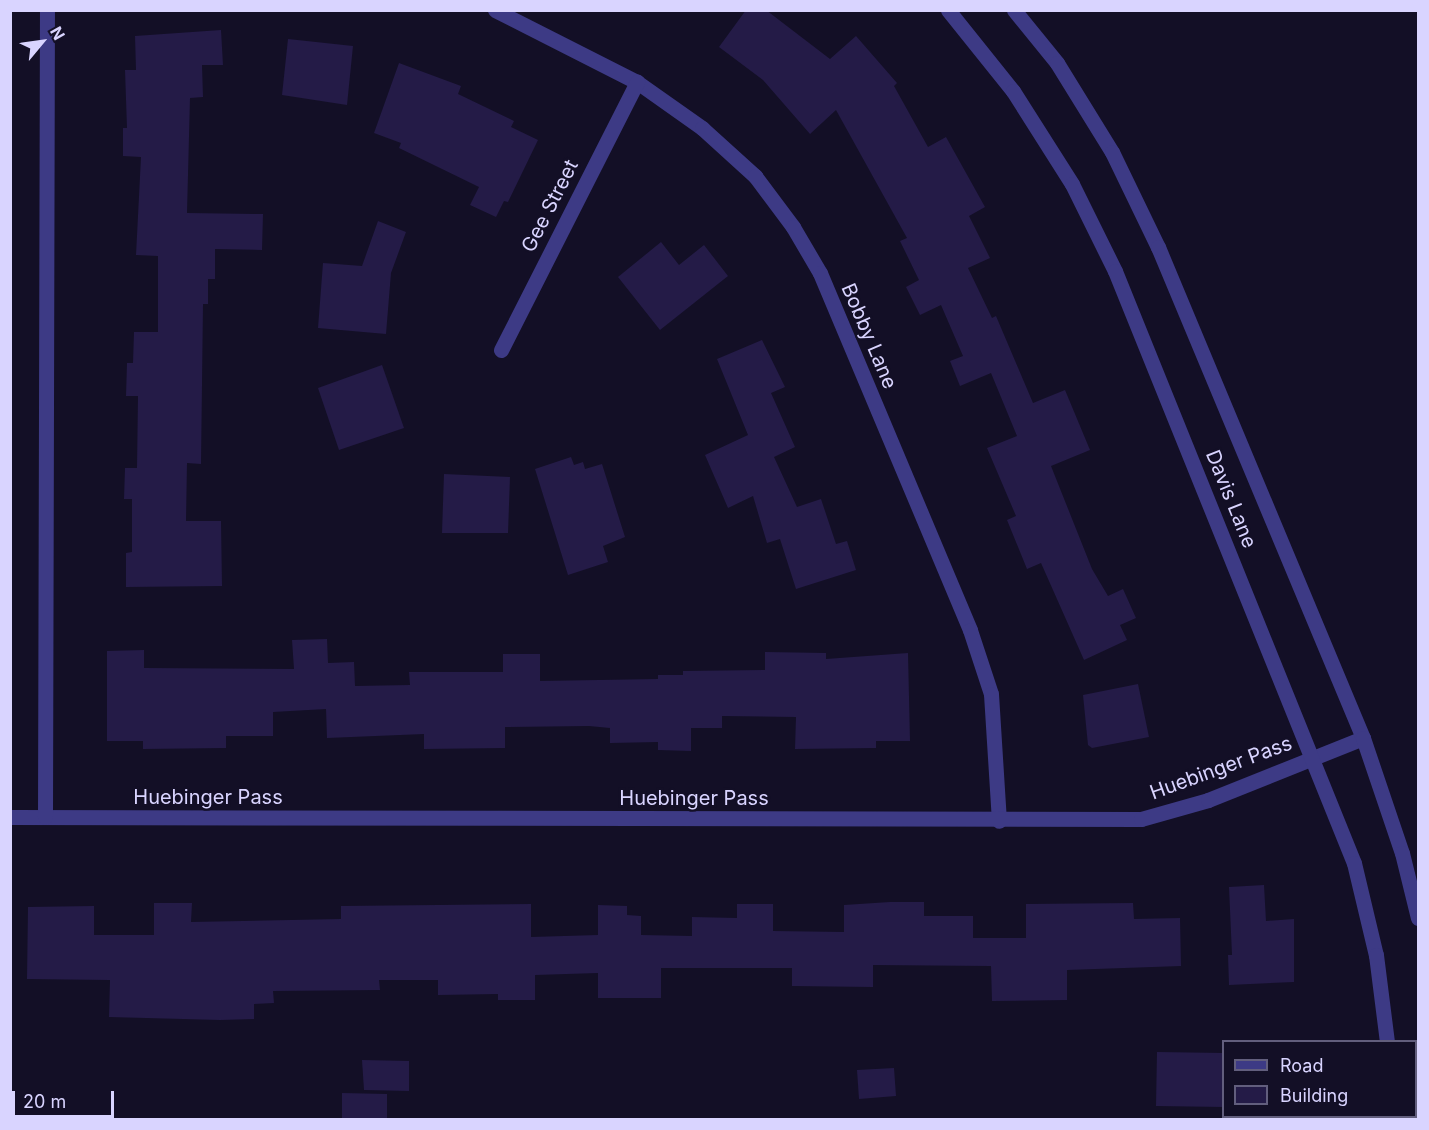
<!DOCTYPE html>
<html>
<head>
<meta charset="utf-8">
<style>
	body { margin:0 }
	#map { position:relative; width:1429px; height:1130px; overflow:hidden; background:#130f26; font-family:Inter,sans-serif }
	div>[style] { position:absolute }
	.building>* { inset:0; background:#241b47 }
	.minor>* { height:15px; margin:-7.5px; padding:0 7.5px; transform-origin:7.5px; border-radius:7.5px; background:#3d3a85 }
	.tertiary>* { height:15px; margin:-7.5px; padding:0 7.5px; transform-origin:7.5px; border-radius:7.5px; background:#3d3a85 }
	span { translate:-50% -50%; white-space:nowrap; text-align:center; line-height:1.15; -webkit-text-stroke:4.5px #130f26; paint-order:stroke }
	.street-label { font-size:20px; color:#d9d4ff }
	.frame { position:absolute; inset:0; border:12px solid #d9d4ff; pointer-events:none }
	.legend { position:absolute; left:1222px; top:1040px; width:195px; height:78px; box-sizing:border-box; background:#130f26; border:2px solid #625e7d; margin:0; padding:8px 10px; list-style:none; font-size:18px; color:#d9d4ff }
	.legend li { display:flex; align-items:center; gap:12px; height:30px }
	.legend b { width:30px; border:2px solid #625e7d }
	.north { position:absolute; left:12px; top:12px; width:60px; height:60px; -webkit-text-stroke:4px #130f26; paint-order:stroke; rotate:61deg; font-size:16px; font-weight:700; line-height:24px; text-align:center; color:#d9d4ff }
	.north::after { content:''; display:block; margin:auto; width:21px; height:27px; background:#d9d4ff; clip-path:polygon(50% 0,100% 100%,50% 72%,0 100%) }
	.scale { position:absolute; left:12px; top:1091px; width:102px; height:27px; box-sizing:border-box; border:3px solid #d9d4ff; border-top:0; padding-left:8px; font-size:18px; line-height:21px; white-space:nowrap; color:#d9d4ff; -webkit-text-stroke:4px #130f26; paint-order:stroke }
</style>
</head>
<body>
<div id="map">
	<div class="building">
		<i style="clip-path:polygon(746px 10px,766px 10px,830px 59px,856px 36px,897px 83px,894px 86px,928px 147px,946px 137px,985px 207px,969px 216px,990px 258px,968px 268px,992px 318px,996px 316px,1033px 403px,1065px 390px,1090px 450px,1051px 466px,1092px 569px,1108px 596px,1123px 589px,1136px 618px,1120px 625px,1127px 640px,1084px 660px,1041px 563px,1027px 569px,1007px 520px,1016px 516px,987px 448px,1017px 436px,991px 373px,960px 386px,950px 361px,963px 356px,941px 305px,920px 315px,906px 287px,919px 280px,900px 241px,907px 238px,836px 110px,810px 134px,763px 80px,719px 47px)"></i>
		<i style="clip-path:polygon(221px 30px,223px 65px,202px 65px,203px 97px,190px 98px,187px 213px,263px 214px,262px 250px,215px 249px,215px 279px,208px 279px,208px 304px,203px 304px,201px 464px,187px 463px,186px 521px,221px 521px,222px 586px,126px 587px,126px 553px,132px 552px,132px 499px,124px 499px,125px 468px,137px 468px,138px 396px,126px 396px,127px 363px,133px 363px,134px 332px,158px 332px,158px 256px,136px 255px,141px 157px,123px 156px,123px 128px,127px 128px,125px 70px,136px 70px,135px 36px)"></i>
		<i style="clip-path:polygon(288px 39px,353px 46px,347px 105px,282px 95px)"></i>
		<i style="clip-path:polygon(399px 63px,461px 86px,458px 94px,514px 121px,511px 127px,538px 140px,508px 202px,504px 201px,496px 217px,470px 205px,479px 187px,399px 148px,401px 143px,374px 133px)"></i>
		<i style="clip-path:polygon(378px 221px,406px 232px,391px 273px,386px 334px,318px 328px,323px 263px,362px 266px)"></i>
		<i style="clip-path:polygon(661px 242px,679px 265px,704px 245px,728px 276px,660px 330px,618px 277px)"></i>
		<i style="clip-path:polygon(762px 340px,785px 387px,771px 393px,795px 447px,774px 457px,797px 507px,821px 499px,836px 544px,847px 541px,856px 570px,796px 589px,780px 539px,767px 543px,753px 496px,728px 508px,705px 455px,748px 435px,717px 359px)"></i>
		<i style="clip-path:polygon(382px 365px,404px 428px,339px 450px,318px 388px)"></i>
		<i style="clip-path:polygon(571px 457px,574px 465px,583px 462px,585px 469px,602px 464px,625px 537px,603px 546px,608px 562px,568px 575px,535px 469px)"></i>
		<i style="clip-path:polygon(444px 474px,510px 477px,508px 533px,442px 533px)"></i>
		<i style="clip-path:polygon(327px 639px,328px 663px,354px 662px,355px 686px,410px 685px,409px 672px,503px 672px,503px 654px,540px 654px,540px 681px,658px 679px,658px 675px,683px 675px,683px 671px,765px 670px,765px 652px,826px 653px,826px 659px,908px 653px,910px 741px,876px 741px,876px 748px,795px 749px,796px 717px,722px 716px,722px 728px,691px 728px,691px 751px,658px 750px,658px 742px,610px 743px,610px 728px,589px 726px,505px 727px,505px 748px,424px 749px,424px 734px,327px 738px,326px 709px,273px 712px,273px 736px,226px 736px,226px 748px,143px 749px,143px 741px,107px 741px,107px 651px,144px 650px,144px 668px,294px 669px,292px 640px)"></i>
		<i style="clip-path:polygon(1138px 684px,1149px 737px,1092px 748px,1088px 745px,1083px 695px)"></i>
		<i style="clip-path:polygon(1264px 885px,1266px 921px,1294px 919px,1294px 982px,1229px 985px,1228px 955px,1232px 955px,1229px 887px)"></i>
		<i style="clip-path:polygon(890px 902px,924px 902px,924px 916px,973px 916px,973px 938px,1026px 938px,1026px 904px,1133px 903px,1134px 919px,1180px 918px,1181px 966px,1067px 970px,1067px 1000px,992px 1001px,991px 966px,873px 965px,873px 987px,792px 986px,792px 968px,661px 968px,661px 998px,598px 998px,598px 973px,535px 975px,535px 1000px,498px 1000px,498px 994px,438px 995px,438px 980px,379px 980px,380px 990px,273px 991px,274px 1003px,254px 1004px,254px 1019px,220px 1020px,109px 1017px,110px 980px,27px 979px,28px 907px,94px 906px,94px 935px,154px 935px,154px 903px,192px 903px,191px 922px,341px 919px,341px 906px,531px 904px,531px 937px,598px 935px,598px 905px,627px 906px,627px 915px,641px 916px,641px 935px,692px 936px,692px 917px,737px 918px,737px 904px,773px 904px,773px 931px,844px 932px,844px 905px)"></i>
		<i style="clip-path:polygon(1157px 1052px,1224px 1053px,1224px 1107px,1156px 1106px)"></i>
		<i style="clip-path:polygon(362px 1060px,409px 1061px,409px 1091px,364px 1090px)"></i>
		<i style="clip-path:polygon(894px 1068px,896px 1096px,859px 1099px,857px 1070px)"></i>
		<i style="clip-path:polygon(342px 1093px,387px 1094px,387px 1119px,342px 1119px)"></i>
	</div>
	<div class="minor">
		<i style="left:495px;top:10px;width:159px;rotate:26.9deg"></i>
		<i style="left:637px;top:82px;width:80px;rotate:35.3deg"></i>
		<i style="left:702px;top:128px;width:72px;rotate:42.2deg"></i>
		<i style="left:755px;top:176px;width:64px;rotate:53.3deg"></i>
		<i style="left:793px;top:227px;width:53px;rotate:59.6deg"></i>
		<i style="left:820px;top:273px;width:387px;rotate:67.2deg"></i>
		<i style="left:970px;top:630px;width:67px;rotate:71.8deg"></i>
		<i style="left:991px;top:694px;width:127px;rotate:86.4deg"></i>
		<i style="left:501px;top:350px;width:301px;rotate:-63.1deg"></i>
		<i style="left:10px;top:817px;width:1131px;rotate:0.1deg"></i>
		<i style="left:1141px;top:819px;width:70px;rotate:-15.8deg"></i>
		<i style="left:1208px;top:800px;width:167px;rotate:-21.8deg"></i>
		<i style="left:45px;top:817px;width:807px;rotate:-89.86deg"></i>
	</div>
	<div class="tertiary">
		<i style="left:948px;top:10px;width:104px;rotate:51.3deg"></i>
		<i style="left:1013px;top:91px;width:110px;rotate:57.6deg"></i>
		<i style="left:1072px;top:184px;width:97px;rotate:63.7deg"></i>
		<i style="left:1115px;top:271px;width:638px;rotate:68.02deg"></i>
		<i style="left:1354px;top:863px;width:95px;rotate:76.6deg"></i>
		<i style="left:1376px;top:955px;width:88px;rotate:82.8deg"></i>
		<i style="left:1014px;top:10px;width:68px;rotate:50.9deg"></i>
		<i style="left:1057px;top:63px;width:105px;rotate:58.3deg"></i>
		<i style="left:1112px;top:152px;width:106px;rotate:64.2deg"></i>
		<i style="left:1158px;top:247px;width:532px;rotate:67.34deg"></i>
		<i style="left:1363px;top:738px;width:121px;rotate:71.3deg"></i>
		<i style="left:1402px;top:853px;width:67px;rotate:76.2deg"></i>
		<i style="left:1390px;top:1116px;width:4px;rotate:90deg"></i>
	</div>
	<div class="street-label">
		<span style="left:550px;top:206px;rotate:-63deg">Gee Street</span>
		<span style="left:869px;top:336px;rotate:67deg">Bobby Lane</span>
		<span style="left:1231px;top:499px;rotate:68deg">Davis Lane</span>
		<span style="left:1221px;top:768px;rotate:-20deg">Huebinger Pass</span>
		<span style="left:208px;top:797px">Huebinger Pass</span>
		<span style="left:694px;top:798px">Huebinger Pass</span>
	</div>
	<div class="frame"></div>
	<ul class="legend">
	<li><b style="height:8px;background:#3d3a85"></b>Road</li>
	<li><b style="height:16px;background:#241b47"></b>Building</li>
	</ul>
	<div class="north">N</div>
	<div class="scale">20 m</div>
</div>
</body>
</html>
